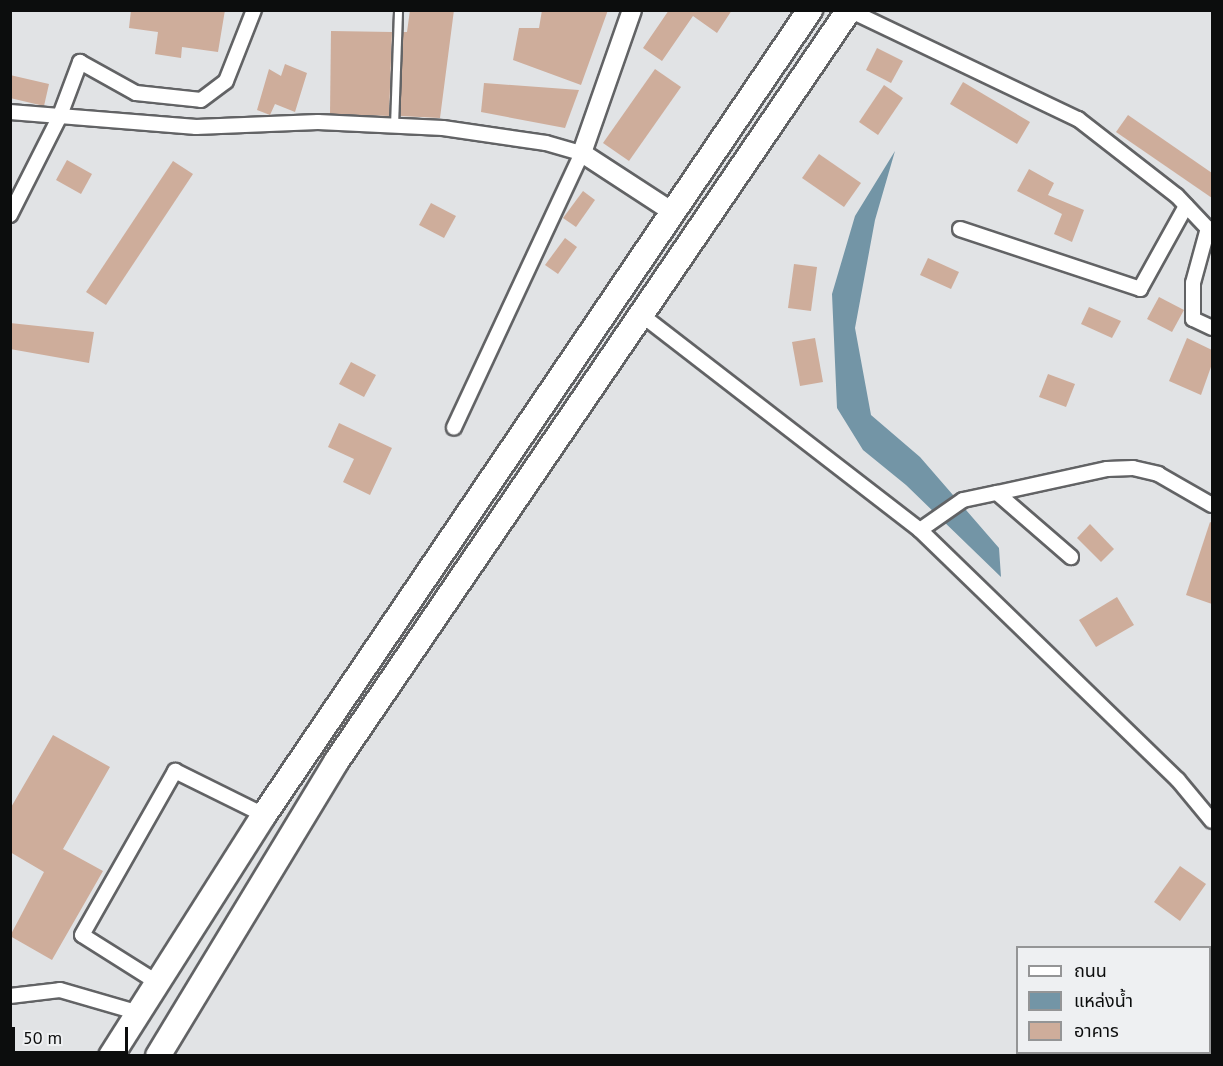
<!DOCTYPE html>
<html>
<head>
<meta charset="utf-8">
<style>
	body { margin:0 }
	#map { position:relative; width:1223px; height:1066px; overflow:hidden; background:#e1e3e5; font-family:"PT Sans","Noto Sans Thai",sans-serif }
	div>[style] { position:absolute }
	.water>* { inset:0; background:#7395a6 }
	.building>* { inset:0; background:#cead9b }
	.roads { filter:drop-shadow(2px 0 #626365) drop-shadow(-2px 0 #626365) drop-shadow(0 2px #626365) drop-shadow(0 -2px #626365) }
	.lane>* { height:7px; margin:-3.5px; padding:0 3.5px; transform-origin:3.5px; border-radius:3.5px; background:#fff }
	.street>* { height:14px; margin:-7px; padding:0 7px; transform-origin:7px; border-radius:7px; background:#fff }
	.secondary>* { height:18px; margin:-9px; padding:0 9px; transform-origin:9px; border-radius:9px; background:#fff }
	.highway>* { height:24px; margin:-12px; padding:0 12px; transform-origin:12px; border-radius:12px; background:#fff }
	span { translate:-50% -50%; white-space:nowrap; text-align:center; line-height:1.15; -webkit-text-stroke:5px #eef0f2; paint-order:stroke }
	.frame { position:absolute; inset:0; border:12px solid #0c0d0d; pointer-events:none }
	.legend { position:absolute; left:1016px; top:946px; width:195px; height:108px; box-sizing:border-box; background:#eef0f2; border:2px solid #949596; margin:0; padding:8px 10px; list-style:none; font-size:18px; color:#0c0d0d }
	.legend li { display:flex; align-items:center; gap:12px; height:30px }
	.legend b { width:30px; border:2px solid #949596 }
	.scale { position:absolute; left:12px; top:1027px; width:116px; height:27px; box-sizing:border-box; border:3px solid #0c0d0d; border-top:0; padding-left:8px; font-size:18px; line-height:21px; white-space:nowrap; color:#0c0d0d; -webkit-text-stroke:4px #eef0f2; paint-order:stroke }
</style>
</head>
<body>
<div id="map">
	<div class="water">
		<i style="clip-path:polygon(895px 151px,875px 220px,855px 328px,871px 415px,920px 457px,999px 548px,1001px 577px,906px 485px,863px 450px,837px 408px,832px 294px,855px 216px)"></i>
	</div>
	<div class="building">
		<i style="clip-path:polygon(131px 10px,225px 10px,218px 52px,182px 47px,181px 58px,155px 54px,158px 32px,129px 28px)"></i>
		<i style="clip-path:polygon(410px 10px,454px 10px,440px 118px,400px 116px,403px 32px,407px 32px)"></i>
		<i style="clip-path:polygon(542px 10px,608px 10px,581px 85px,513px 60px,519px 28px,539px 28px)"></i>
		<i style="clip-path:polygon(669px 10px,732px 10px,717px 33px,693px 16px,662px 61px,643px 48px)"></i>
		<i style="clip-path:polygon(331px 31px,392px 32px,389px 116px,330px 114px)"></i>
		<i style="clip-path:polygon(877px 48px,903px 61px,891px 83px,866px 70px)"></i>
		<i style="clip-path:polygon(285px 64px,307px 73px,295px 112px,275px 104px,270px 115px,257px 110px,269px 69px,281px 76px)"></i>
		<i style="clip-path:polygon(655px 69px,681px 87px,629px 161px,603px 143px)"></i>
		<i style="clip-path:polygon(10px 75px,49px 84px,44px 106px,10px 98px)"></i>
		<i style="clip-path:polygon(963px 82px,1030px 122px,1017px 144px,950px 104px)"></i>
		<i style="clip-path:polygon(484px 83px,579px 90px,565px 128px,481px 112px)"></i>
		<i style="clip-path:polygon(884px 85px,903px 98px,878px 135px,859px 122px)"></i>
		<i style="clip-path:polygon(1128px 115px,1212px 173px,1212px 198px,1116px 132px)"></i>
		<i style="clip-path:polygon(819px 154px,861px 183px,844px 207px,802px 178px)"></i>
		<i style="clip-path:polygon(67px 160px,92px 174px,81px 194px,56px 180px)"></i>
		<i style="clip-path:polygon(173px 161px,193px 174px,106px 305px,86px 292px)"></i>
		<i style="clip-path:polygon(1029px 169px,1054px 183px,1048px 195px,1084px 210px,1072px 242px,1054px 234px,1062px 214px,1017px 191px)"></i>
		<i style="clip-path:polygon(583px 191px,595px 200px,576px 227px,563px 218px)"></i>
		<i style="clip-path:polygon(431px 203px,456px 216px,444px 238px,419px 225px)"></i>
		<i style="clip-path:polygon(565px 238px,577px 247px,558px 274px,545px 265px)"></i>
		<i style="clip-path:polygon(928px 258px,959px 272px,951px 289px,920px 275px)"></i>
		<i style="clip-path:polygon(794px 264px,817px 267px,811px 311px,788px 308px)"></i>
		<i style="clip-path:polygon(1159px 297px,1184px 310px,1172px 332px,1147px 319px)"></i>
		<i style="clip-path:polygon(1089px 307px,1121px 321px,1112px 338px,1081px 324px)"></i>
		<i style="clip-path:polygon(10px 323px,94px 332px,89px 363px,10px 349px)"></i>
		<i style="clip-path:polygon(815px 338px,823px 382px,800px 386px,792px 342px)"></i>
		<i style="clip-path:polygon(1187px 338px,1212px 350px,1212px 364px,1201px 395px,1169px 381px)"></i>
		<i style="clip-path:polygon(351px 362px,376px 375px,364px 397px,339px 384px)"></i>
		<i style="clip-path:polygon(1048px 374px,1075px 384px,1066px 407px,1039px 397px)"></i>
		<i style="clip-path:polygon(339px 423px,392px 448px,370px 495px,343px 482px,354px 459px,328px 447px)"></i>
		<i style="clip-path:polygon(1210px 522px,1212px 523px,1212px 604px,1186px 595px)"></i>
		<i style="clip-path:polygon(1090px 524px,1114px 549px,1101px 562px,1077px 538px)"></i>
		<i style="clip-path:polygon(1117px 597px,1134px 625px,1096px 647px,1079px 620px)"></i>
		<i style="clip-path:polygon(53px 735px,110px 767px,63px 849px,103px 871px,52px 960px,10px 936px,44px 872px,10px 852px,10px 809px)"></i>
		<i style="clip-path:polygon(1180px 866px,1206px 884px,1180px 921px,1154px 902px)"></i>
	</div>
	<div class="roads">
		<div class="lane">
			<i style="left:394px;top:126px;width:116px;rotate:-88deg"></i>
		</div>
		<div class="street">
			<i style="left:849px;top:10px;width:254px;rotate:25.5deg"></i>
			<i style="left:1078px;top:119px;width:125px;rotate:37.9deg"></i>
			<i style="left:1177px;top:196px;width:51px;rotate:46.6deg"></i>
			<i style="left:10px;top:112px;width:187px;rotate:4.6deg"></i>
			<i style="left:196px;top:127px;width:122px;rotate:-2.3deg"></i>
			<i style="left:318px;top:122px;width:125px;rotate:2.7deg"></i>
			<i style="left:443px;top:128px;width:104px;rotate:8.3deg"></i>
			<i style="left:546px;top:143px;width:37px;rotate:16deg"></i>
			<i style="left:582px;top:153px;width:303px;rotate:115deg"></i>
			<i style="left:10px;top:215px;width:109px;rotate:-63.2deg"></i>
			<i style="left:59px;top:118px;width:60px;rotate:-69.4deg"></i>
			<i style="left:80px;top:62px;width:64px;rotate:29deg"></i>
			<i style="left:136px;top:93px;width:65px;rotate:6.1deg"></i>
			<i style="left:201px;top:100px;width:31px;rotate:-37deg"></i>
			<i style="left:226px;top:81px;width:76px;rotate:-68.5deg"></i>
			<i style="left:1208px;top:228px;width:57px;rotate:105.3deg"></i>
			<i style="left:1193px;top:283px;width:36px;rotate:90deg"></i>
			<i style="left:1193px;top:319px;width:21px;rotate:25deg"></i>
			<i style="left:960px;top:229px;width:190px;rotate:18.4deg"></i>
			<i style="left:1140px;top:289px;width:95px;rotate:-61deg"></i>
			<i style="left:643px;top:316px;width:350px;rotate:37.7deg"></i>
			<i style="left:920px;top:530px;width:359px;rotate:44.1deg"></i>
			<i style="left:1178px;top:780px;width:53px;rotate:50.3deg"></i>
			<i style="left:997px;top:493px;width:113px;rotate:-12.3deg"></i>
			<i style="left:1107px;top:469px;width:26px;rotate:-2deg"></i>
			<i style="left:1133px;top:468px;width:26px;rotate:13deg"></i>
			<i style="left:1158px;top:474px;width:62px;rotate:29.9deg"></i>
			<i style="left:920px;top:530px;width:52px;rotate:-34.9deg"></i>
			<i style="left:963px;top:500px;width:35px;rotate:-12deg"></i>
			<i style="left:997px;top:493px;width:98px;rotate:40.9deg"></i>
			<i style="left:155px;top:981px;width:86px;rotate:-147.8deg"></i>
			<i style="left:82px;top:935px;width:189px;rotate:-60.4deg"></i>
			<i style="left:175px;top:771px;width:99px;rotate:26.3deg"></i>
			<i style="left:10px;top:996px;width:50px;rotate:-6.8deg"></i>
			<i style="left:60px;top:990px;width:79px;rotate:16.1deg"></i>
		</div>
		<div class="secondary">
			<i style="left:632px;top:10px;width:151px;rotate:109.3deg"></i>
			<i style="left:582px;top:153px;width:106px;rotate:33.1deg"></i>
		</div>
		<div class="highway">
			<i style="left:111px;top:1056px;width:285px;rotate:-57.6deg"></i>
			<i style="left:264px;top:815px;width:973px;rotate:-55.85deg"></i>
			<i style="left:158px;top:1056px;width:344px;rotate:-58.8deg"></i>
			<i style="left:336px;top:762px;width:910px;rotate:-55.7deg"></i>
		</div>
	</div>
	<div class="frame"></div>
	<ul class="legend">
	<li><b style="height:8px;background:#fff"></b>ถนน</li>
	<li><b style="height:16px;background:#7395a6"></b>แหล่งน้ำ</li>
	<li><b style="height:16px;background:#cead9b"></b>อาคาร</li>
	</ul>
	<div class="scale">50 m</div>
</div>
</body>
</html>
